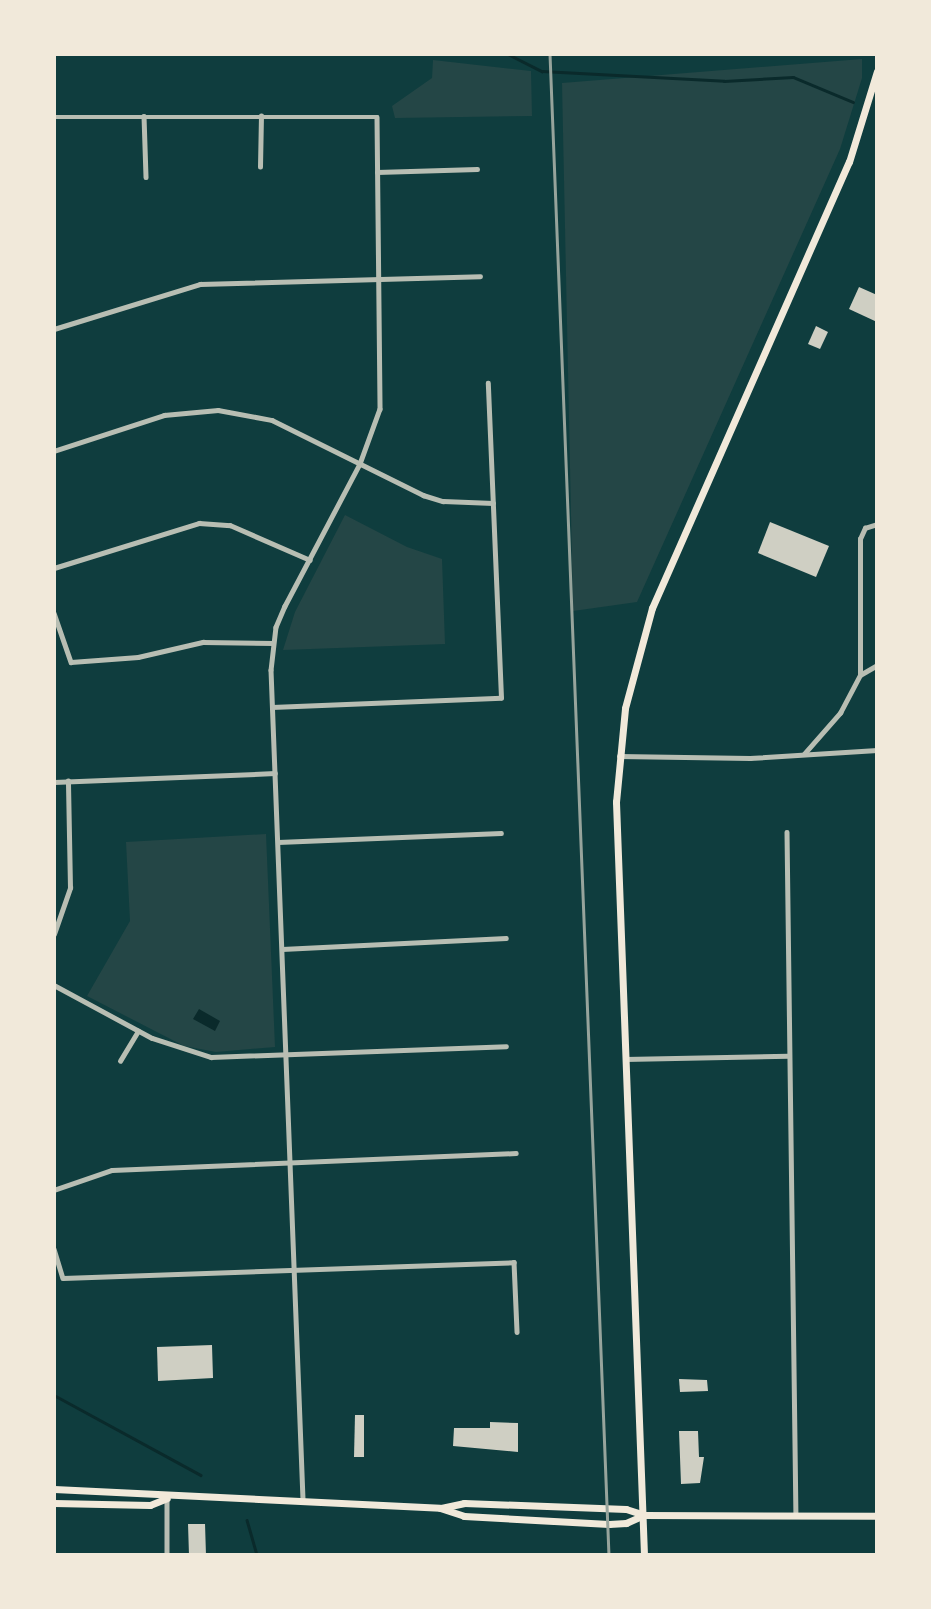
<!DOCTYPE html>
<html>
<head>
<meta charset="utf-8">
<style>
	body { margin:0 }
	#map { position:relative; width:931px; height:1609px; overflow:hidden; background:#0f3d3e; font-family:"Libre Baskerville",serif }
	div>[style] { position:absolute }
	.green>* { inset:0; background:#244646 }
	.water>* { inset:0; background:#0a2a2b }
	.stream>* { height:2.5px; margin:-1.25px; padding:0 1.25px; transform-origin:1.25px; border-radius:1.25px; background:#0a2a2b }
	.building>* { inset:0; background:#cfcfc3 }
	.minor>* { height:4.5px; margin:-2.25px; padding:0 2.25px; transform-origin:2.25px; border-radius:2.25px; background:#b8beb3 }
	.secondary>* { height:7px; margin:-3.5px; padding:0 3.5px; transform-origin:3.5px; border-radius:3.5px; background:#f1e9da }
	.primary>* { height:7px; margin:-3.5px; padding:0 3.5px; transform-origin:3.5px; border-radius:3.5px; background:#f1e9da }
	.rail>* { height:2.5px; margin:-1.25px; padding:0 1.25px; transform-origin:1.25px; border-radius:1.25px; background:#97a49c }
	span { translate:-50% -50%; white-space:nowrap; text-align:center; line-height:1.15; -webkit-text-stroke:7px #f1e9da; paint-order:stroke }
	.frame { position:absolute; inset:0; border:56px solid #f1e9da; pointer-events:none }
</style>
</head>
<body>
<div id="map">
	<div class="green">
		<i style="clip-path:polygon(862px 59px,862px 78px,840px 149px,637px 602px,573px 611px,562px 83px)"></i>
		<i style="clip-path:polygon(433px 60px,531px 71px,532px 116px,395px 118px,392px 106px,432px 78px)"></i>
		<i style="clip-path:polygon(345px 515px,407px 547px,442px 559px,445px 644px,283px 650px,295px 612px)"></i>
		<i style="clip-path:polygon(266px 834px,275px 1047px,216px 1052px,184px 1046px,87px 996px,130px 921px,126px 842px)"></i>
	</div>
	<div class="water">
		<i style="clip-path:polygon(199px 1009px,220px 1021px,215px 1031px,193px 1019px)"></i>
	</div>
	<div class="stream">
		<i style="left:508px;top:54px;width:38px;rotate:27deg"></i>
		<i style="left:542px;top:71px;width:182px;rotate:3.1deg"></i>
		<i style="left:724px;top:81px;width:69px;rotate:-3.3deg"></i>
		<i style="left:793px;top:77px;width:65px;rotate:22.6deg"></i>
		<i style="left:54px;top:1395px;width:167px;rotate:28.6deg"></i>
		<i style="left:247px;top:1520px;width:36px;rotate:74deg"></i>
	</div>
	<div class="building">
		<i style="clip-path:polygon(859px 287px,877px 295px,877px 322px,849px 309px)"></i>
		<i style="clip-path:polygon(816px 326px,828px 332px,820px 349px,808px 344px)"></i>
		<i style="clip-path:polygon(770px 522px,829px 546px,816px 577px,758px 553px)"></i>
		<i style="clip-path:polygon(212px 1345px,213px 1378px,158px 1381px,157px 1347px)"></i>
		<i style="clip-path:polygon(679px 1379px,707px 1380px,708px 1391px,680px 1392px)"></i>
		<i style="clip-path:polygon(355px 1415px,364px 1415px,364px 1457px,354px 1457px)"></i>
		<i style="clip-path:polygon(490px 1422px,518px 1423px,518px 1452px,453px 1446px,454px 1428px,490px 1428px)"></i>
		<i style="clip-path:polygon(679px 1431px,698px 1431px,699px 1457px,704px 1457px,700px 1483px,681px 1484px)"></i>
		<i style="clip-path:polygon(188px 1524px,205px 1524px,206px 1555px,189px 1555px)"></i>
	</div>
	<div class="minor">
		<i style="left:144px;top:116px;width:61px;rotate:88.1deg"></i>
		<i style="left:54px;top:117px;width:323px"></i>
		<i style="left:377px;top:117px;width:292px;rotate:89.4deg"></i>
		<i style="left:380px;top:409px;width:59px;rotate:110deg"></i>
		<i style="left:360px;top:464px;width:161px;rotate:117.8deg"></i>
		<i style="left:285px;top:606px;width:23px;rotate:113deg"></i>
		<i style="left:276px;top:627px;width:43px;rotate:96.6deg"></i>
		<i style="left:271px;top:670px;width:832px;rotate:87.79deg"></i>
		<i style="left:260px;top:167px;width:51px;rotate:-88.9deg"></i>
		<i style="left:377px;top:172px;width:100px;rotate:-1.7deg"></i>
		<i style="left:54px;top:329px;width:153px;rotate:-17.1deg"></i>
		<i style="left:200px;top:284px;width:280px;rotate:-1.6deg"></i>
		<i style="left:54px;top:451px;width:116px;rotate:-18.1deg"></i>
		<i style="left:164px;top:415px;width:54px;rotate:-5.3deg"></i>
		<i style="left:218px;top:410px;width:55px;rotate:10.5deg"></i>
		<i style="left:272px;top:420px;width:169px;rotate:26.4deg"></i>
		<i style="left:423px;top:495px;width:21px;rotate:17deg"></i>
		<i style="left:443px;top:501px;width:50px;rotate:2.3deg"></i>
		<i style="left:54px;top:568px;width:152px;rotate:-17.2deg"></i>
		<i style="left:199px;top:523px;width:31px;rotate:4deg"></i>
		<i style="left:230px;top:525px;width:87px;rotate:23.6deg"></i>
		<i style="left:54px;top:613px;width:52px;rotate:70.9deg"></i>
		<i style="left:71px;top:662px;width:67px;rotate:-4.3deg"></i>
		<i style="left:138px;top:657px;width:67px;rotate:-13deg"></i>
		<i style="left:203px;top:642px;width:70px;rotate:0.8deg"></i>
		<i style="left:860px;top:675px;width:136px;rotate:-90deg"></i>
		<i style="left:860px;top:539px;width:12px;rotate:-66deg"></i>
		<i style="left:865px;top:528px;width:13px;rotate:-18deg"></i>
		<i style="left:272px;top:707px;width:229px;rotate:-2.3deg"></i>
		<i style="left:501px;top:698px;width:315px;rotate:-92.4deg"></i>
		<i style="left:804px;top:754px;width:55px;rotate:-48.7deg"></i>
		<i style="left:840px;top:713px;width:43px;rotate:-62.2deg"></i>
		<i style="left:860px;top:675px;width:20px;rotate:-30deg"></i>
		<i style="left:619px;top:756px;width:131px;rotate:0.9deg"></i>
		<i style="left:750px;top:758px;width:127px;rotate:-3.6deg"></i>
		<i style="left:54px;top:782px;width:221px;rotate:-2.3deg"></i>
		<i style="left:787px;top:832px;width:684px;rotate:89.25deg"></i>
		<i style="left:278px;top:842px;width:223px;rotate:-2.3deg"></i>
		<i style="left:54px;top:934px;width:49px;rotate:-70.8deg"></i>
		<i style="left:70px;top:888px;width:107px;rotate:-91.1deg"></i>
		<i style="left:282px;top:949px;width:224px;rotate:-2.8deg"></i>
		<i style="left:54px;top:985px;width:111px;rotate:28.4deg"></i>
		<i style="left:152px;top:1038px;width:62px;rotate:17.9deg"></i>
		<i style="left:211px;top:1057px;width:295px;rotate:-2.1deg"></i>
		<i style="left:625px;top:1059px;width:163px;rotate:-1.1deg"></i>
		<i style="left:120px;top:1061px;width:35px;rotate:-59deg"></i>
		<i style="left:54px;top:1190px;width:61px;rotate:-19deg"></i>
		<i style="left:112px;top:1170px;width:404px;rotate:-2.4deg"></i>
		<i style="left:54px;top:1249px;width:30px;rotate:73deg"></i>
		<i style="left:63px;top:1278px;width:451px;rotate:-2deg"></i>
		<i style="left:514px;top:1262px;width:70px;rotate:87.5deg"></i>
		<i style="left:167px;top:1499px;width:56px;rotate:90deg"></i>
	</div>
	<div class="secondary">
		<i style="left:54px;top:1489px;width:386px;rotate:2.8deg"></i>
		<i style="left:440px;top:1508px;width:25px;rotate:18deg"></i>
		<i style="left:464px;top:1516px;width:145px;rotate:3.2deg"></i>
		<i style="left:609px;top:1524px;width:17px;rotate:-3deg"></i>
		<i style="left:626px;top:1523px;width:20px;rotate:-24deg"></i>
		<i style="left:54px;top:1503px;width:96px;rotate:1.2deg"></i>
		<i style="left:150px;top:1505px;width:18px;rotate:-22deg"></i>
		<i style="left:441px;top:1508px;width:24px;rotate:-12deg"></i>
		<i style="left:464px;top:1503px;width:162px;rotate:2.1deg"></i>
		<i style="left:626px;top:1509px;width:19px;rotate:18deg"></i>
		<i style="left:644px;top:1515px;width:233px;rotate:0.2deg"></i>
	</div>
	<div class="primary">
		<i style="left:644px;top:1555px;width:754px;rotate:-92.13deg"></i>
		<i style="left:616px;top:802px;width:94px;rotate:-84.5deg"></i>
		<i style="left:625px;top:708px;width:104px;rotate:-74.9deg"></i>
		<i style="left:652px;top:608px;width:488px;rotate:-66.2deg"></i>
		<i style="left:849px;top:162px;width:95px;rotate:-72.9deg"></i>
	</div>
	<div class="rail">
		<i style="left:550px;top:54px;width:1502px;rotate:87.75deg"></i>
	</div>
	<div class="frame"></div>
</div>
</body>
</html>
